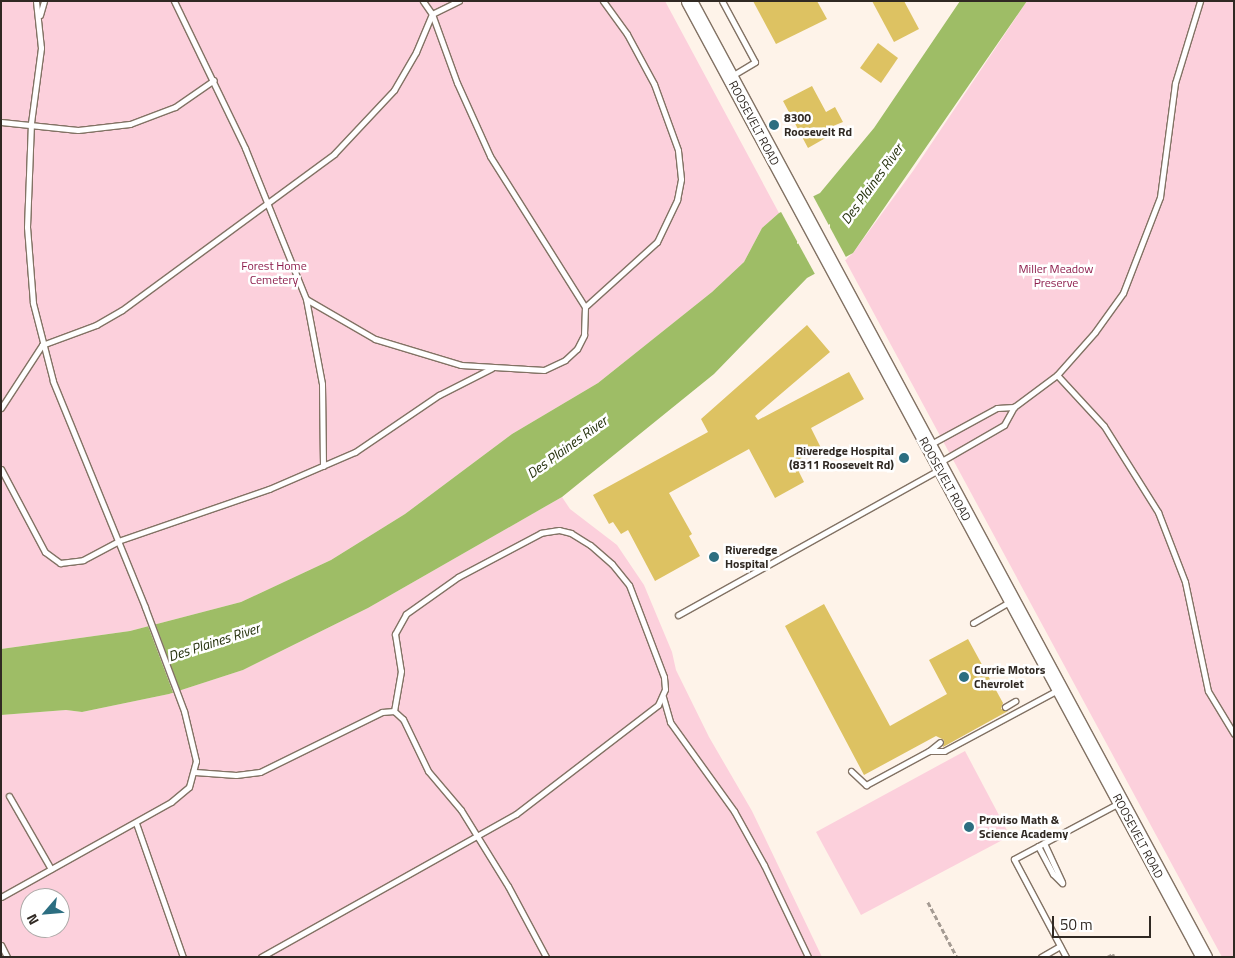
<!DOCTYPE html>
<html>
<head>
<meta charset="utf-8">
<style>
	body { margin:0 }
	#map { position:relative; width:1235px; height:958px; overflow:hidden; background:#fef3e9; font-family:"Titillium Web",sans-serif }
	div>[style] { position:absolute }
	.green>* { inset:0; background:#fcd0dc }
	.water>* { inset:0; background:#9ebd66 }
	.pier>* { inset:0; background:#fef3e9 }
	.building>* { inset:0; background:#ddc262 }
	.path>* { height:2.5px; margin-top:-1.25px; transform-origin:0; background:repeating-linear-gradient(90deg,#a59b93 0 5px,transparent 0 7.5px) }
	.roads { filter:drop-shadow(1px 0 #827264) drop-shadow(-1px 0 #827264) drop-shadow(0 1px #827264) drop-shadow(0 -1px #827264) }
	.service>* { height:5px; margin:-2.5px; padding:0 2.5px; transform-origin:2.5px; border-radius:2.5px; background:#fff }
	.secondary>* { height:15px; margin:-7.5px; padding:0 7.5px; transform-origin:7.5px; border-radius:7.5px; background:#fff }
	.dots>* { width:14px; height:14px; translate:-50% -50%; box-sizing:border-box; border:2px solid #fff; border-radius:50% }
	span { translate:-50% -50%; white-space:nowrap; text-align:center; line-height:1.15; -webkit-text-stroke:5px #fff; paint-order:stroke }
	.poi-label { font-size:12px; color:#302923; font-weight:700 }
	.left { translate:0 -50%; text-align:left }
	.right { translate:-100% -50%; text-align:right }
	.street-label { font-size:12px; color:#302923 }
	.park-label { font-size:12px; color:#8d1e4d }
	.water-label { font-size:14px; color:#25310c; font-style:italic }
	.frame { position:absolute; inset:0; border:2px solid #302923; pointer-events:none }
	.north { position:absolute; left:20px; top:888px; width:50px; height:50px; box-sizing:border-box; background:#fff; border:1px solid #aca9a7; border-radius:50%; rotate:243deg; font-size:14px; font-weight:700; line-height:20px; text-align:center; color:#302923 }
	.north::after { content:''; display:block; margin:auto; width:18px; height:22px; background:#2c6e81; clip-path:polygon(50% 0,100% 100%,50% 72%,0 100%) }
	.scale { position:absolute; left:1052px; top:916px; width:99px; height:22px; box-sizing:border-box; border:2px solid #302923; border-top:0; padding-left:6px; font-size:15px; line-height:18px; white-space:nowrap; color:#302923; -webkit-text-stroke:4px #fff; paint-order:stroke }
</style>
</head>
<body>
<div id="map">
	<div class="green">
		<i style="clip-path:polygon(1px 1px,665px 1px,779px 213px,762px 228px,744px 262px,712px 292px,598px 383px,512px 434px,405px 514px,331px 560px,241px 602px,130px 631px,1px 649px)"></i>
		<i style="clip-path:polygon(1027px 1px,1234px 1px,1234px 957px,1222px 957px,845px 260px,853px 253px,913px 171px)"></i>
		<i style="clip-path:polygon(evenodd,562px 497px,570px 509px,617px 545px,644px 585px,672px 652px,676px 670px,709px 737px,752px 811px,822px 957px,1px 957px,1px 715px,66px 710px,82px 712px,169px 694px,243px 670px,368px 608px,562px 497px,30px 898px,60px 898px,60px 928px,30px 928px,30px 898px)"></i>
		<i style="clip-path:polygon(965px 751px,1010px 836px,861px 915px,816px 832px)"></i>
	</div>
	<div class="water">
		<i style="clip-path:polygon(evenodd,960px 1px,1027px 1px,853px 253px,807px 278px,714px 374px,562px 497px,368px 608px,243px 670px,169px 694px,82px 712px,66px 710px,1px 715px,1px 649px,130px 631px,241px 602px,331px 560px,405px 514px,512px 434px,598px 383px,712px 292px,744px 262px,762px 228px,779px 213px,820px 193px,874px 128px,960px 1px,830px 224px,830px 227px,797px 244px,797px 242px,830px 224px)"></i>
	</div>
	<div class="pier">
		<i style="clip-path:polygon(812px 194px,847px 259px,816px 276px,780px 210px)"></i>
		<i style="clip-path:polygon(154px 620px,181px 693px,174px 695px,147px 623px)"></i>
	</div>
	<div class="building">
		<i style="clip-path:polygon(753px 1px,817px 1px,827px 19px,776px 44px)"></i>
		<i style="clip-path:polygon(872px 1px,904px 1px,919px 29px,894px 42px)"></i>
		<i style="clip-path:polygon(878px 43px,898px 58px,881px 83px,860px 68px)"></i>
		<i style="clip-path:polygon(812px 86px,826px 112px,835px 107px,843px 122px,833px 126px,836px 132px,808px 148px,783px 101px)"></i>
		<i style="clip-path:polygon(807px 325px,830px 352px,755px 416px,758px 420px,849px 372px,864px 399px,811px 428px,821px 448px,794px 462px,804px 482px,775px 498px,749px 449px,669px 493px,692px 534px,689px 536px,700px 556px,655px 581px,628px 530px,621px 534px,613px 522px,609px 524px,593px 495px,708px 432px,701px 419px)"></i>
		<i style="clip-path:polygon(824px 604px,890px 726px,947px 694px,929px 660px,968px 639px,1003px 703px,1001px 709px,1008px 711px,943px 747px,944px 740px,936px 736px,864px 775px,785px 626px)"></i>
	</div>
	<div class="path">
		<i style="left:928px;top:902px;width:62px;rotate:62.2deg"></i>
		<i style="left:1107px;top:957px;width:7px;rotate:-27deg"></i>
		<i style="left:1113px;top:954px;width:3px;rotate:72deg"></i>
	</div>
	<div class="roads">
		<div class="service">
			<i style="left:174px;top:1px;width:163px;rotate:64.2deg"></i>
			<i style="left:245px;top:148px;width:163px;rotate:68deg"></i>
			<i style="left:306px;top:299px;width:86px;rotate:79.3deg"></i>
			<i style="left:322px;top:384px;width:82px;rotate:89.3deg"></i>
			<i style="left:722px;top:1px;width:69px;rotate:61.6deg"></i>
			<i style="left:755px;top:62px;width:27px;rotate:149deg"></i>
			<i style="left:40px;top:15px;width:15px;rotate:-74deg"></i>
			<i style="left:1px;top:122px;width:77px;rotate:5.9deg"></i>
			<i style="left:78px;top:130px;width:52px;rotate:-6.6deg"></i>
			<i style="left:130px;top:124px;width:48px;rotate:-20.7deg"></i>
			<i style="left:175px;top:107px;width:47px;rotate:-34.7deg"></i>
			<i style="left:306px;top:299px;width:80px;rotate:30.1deg"></i>
			<i style="left:375px;top:339px;width:90px;rotate:16.8deg"></i>
			<i style="left:461px;top:365px;width:83px;rotate:3.4deg"></i>
			<i style="left:544px;top:370px;width:23px;rotate:-25deg"></i>
			<i style="left:565px;top:360px;width:16px;rotate:-43deg"></i>
			<i style="left:577px;top:349px;width:16px;rotate:-63deg"></i>
			<i style="left:584px;top:335px;width:28px;rotate:-88deg"></i>
			<i style="left:585px;top:307px;width:178px;rotate:-122.2deg"></i>
			<i style="left:490px;top:156px;width:80px;rotate:-114.3deg"></i>
			<i style="left:457px;top:83px;width:73px;rotate:-109.9deg"></i>
			<i style="left:432px;top:14px;width:16px;rotate:-125deg"></i>
			<i style="left:585px;top:307px;width:97px;rotate:-42.1deg"></i>
			<i style="left:657px;top:242px;width:47px;rotate:-64.5deg"></i>
			<i style="left:677px;top:200px;width:21px;rotate:-79deg"></i>
			<i style="left:681px;top:179px;width:29px;rotate:-96deg"></i>
			<i style="left:678px;top:150px;width:70px;rotate:-110deg"></i>
			<i style="left:654px;top:84px;width:57px;rotate:-118.4deg"></i>
			<i style="left:627px;top:34px;width:41px;rotate:-126deg"></i>
			<i style="left:1057px;top:375px;width:69px;rotate:47.3deg"></i>
			<i style="left:1104px;top:426px;width:102px;rotate:57.9deg"></i>
			<i style="left:1158px;top:512px;width:75px;rotate:68.9deg"></i>
			<i style="left:1185px;top:582px;width:111px;rotate:78.1deg"></i>
			<i style="left:1208px;top:691px;width:50px;rotate:58.8deg"></i>
			<i style="left:1px;top:408px;width:75px;rotate:-56.9deg"></i>
			<i style="left:42px;top:345px;width:58px;rotate:-20.3deg"></i>
			<i style="left:96px;top:325px;width:30px;rotate:-30deg"></i>
			<i style="left:122px;top:310px;width:263px;rotate:-36.3deg"></i>
			<i style="left:334px;top:154px;width:88px;rotate:-46.8deg"></i>
			<i style="left:394px;top:90px;width:44px;rotate:-59.9deg"></i>
			<i style="left:416px;top:52px;width:41px;rotate:-67.2deg"></i>
			<i style="left:432px;top:14px;width:30px;rotate:-26deg"></i>
			<i style="left:929px;top:445px;width:77px;rotate:-28.6deg"></i>
			<i style="left:997px;top:408px;width:17px;rotate:-3deg"></i>
			<i style="left:940px;top:462px;width:74px;rotate:-30deg"></i>
			<i style="left:1004px;top:425px;width:21px;rotate:-61deg"></i>
			<i style="left:1014px;top:407px;width:54px;rotate:-36.7deg"></i>
			<i style="left:1057px;top:375px;width:57px;rotate:-48.5deg"></i>
			<i style="left:1095px;top:332px;width:48px;rotate:-54.3deg"></i>
			<i style="left:1123px;top:293px;width:103px;rotate:-68.9deg"></i>
			<i style="left:1160px;top:197px;width:115px;rotate:-82.5deg"></i>
			<i style="left:1175px;top:83px;width:86px;rotate:-73deg"></i>
			<i style="left:1px;top:469px;width:94px;rotate:62.1deg"></i>
			<i style="left:45px;top:552px;width:19px;rotate:36deg"></i>
			<i style="left:60px;top:563px;width:23px;rotate:-7deg"></i>
			<i style="left:83px;top:560px;width:40px;rotate:-28deg"></i>
			<i style="left:118px;top:541px;width:160px;rotate:-19deg"></i>
			<i style="left:269px;top:489px;width:94px;rotate:-23.3deg"></i>
			<i style="left:355px;top:452px;width:102px;rotate:-34.2deg"></i>
			<i style="left:439px;top:395px;width:59px;rotate:-27deg"></i>
			<i style="left:678px;top:615px;width:300px;rotate:-29.1deg"></i>
			<i style="left:973px;top:623px;width:44px;rotate:-30.1deg"></i>
			<i style="left:663px;top:697px;width:26px;rotate:74deg"></i>
			<i style="left:670px;top:722px;width:110px;rotate:54.3deg"></i>
			<i style="left:734px;top:811px;width:62px;rotate:60.9deg"></i>
			<i style="left:764px;top:865px;width:102px;rotate:64.4deg"></i>
			<i style="left:1005px;top:707px;width:12px;rotate:-31deg"></i>
			<i style="left:929px;top:751px;width:14px;rotate:-39deg"></i>
			<i style="left:851px;top:771px;width:21px;rotate:43deg"></i>
			<i style="left:866px;top:785px;width:72px;rotate:-28.4deg"></i>
			<i style="left:929px;top:751px;width:15px"></i>
			<i style="left:944px;top:751px;width:129px;rotate:-28.2deg"></i>
			<i style="left:195px;top:772px;width:41px;rotate:4.2deg"></i>
			<i style="left:236px;top:775px;width:24px;rotate:-7deg"></i>
			<i style="left:260px;top:772px;width:136px;rotate:-26.2deg"></i>
			<i style="left:382px;top:712px;width:12px;rotate:-5deg"></i>
			<i style="left:394px;top:711px;width:12px;rotate:42deg"></i>
			<i style="left:403px;top:719px;width:58px;rotate:64.3deg"></i>
			<i style="left:428px;top:771px;width:51px;rotate:49.8deg"></i>
			<i style="left:461px;top:810px;width:89px;rotate:58.3deg"></i>
			<i style="left:508px;top:886px;width:81px;rotate:61.8deg"></i>
			<i style="left:9px;top:796px;width:84px;rotate:60.1deg"></i>
			<i style="left:136px;top:823px;width:142px;rotate:70.7deg"></i>
			<i style="left:1044px;top:843px;width:43px;rotate:65.2deg"></i>
			<i style="left:1038px;top:846px;width:32px;rotate:62deg"></i>
			<i style="left:1053px;top:874px;width:13px;rotate:45deg"></i>
			<i style="left:1px;top:897px;width:195px;rotate:-29.2deg"></i>
			<i style="left:171px;top:802px;width:23px;rotate:-40deg"></i>
			<i style="left:189px;top:787px;width:27px;rotate:-75deg"></i>
			<i style="left:196px;top:761px;width:51px;rotate:-103.5deg"></i>
			<i style="left:184px;top:711px;width:111px;rotate:-110.6deg"></i>
			<i style="left:145px;top:607px;width:244px;rotate:-112.2deg"></i>
			<i style="left:53px;top:381px;width:81px;rotate:-104.4deg"></i>
			<i style="left:33px;top:303px;width:76px;rotate:-94.5deg"></i>
			<i style="left:27px;top:227px;width:104px;rotate:-87.8deg"></i>
			<i style="left:31px;top:123px;width:76px;rotate:-82.4deg"></i>
			<i style="left:41px;top:48px;width:47px;rotate:-96.1deg"></i>
			<i style="left:1px;top:945px;width:13px;rotate:63deg"></i>
			<i style="left:261px;top:957px;width:292px;rotate:-29.3deg"></i>
			<i style="left:516px;top:814px;width:179px;rotate:-37.5deg"></i>
			<i style="left:658px;top:705px;width:17px;rotate:-66deg"></i>
			<i style="left:665px;top:689px;width:12px;rotate:-95deg"></i>
			<i style="left:664px;top:677px;width:98px;rotate:-110.8deg"></i>
			<i style="left:629px;top:585px;width:27px;rotate:-129deg"></i>
			<i style="left:612px;top:564px;width:29px;rotate:-139deg"></i>
			<i style="left:590px;top:545px;width:22px;rotate:-148deg"></i>
			<i style="left:571px;top:533px;width:12px;rotate:-166deg"></i>
			<i style="left:559px;top:530px;width:18px;rotate:171deg"></i>
			<i style="left:541px;top:533px;width:94px;rotate:152.1deg"></i>
			<i style="left:458px;top:577px;width:64px;rotate:144.6deg"></i>
			<i style="left:406px;top:614px;width:23px;rotate:119deg"></i>
			<i style="left:395px;top:634px;width:37px;rotate:81deg"></i>
			<i style="left:401px;top:671px;width:41px;rotate:99.9deg"></i>
			<i style="left:1041px;top:957px;width:22px;rotate:-30deg"></i>
			<i style="left:1066px;top:957px;width:111px;rotate:-118deg"></i>
			<i style="left:1014px;top:859px;width:119px;rotate:-28.1deg"></i>
		</div>
		<div class="secondary">
			<i style="left:689px;top:1px;width:1086px;rotate:61.69deg"></i>
		</div>
	</div>
	<div class="dots">
		<i style="left:774px;top:125px;background:#2c6e81"></i>
		<i style="left:904px;top:458px;background:#2c6e81"></i>
		<i style="left:714px;top:557px;background:#2c6e81"></i>
		<i style="left:964px;top:677px;background:#2c6e81"></i>
		<i style="left:969px;top:827px;background:#2c6e81"></i>
	</div>
	<div class="poi-label">
		<span class="left" style="left:784px;top:125px">8300<br>Roosevelt Rd</span>
		<span class="right" style="left:894px;top:458px">Riveredge Hospital<br>(8311 Roosevelt Rd)</span>
		<span class="left" style="left:725px;top:557px">Riveredge<br>Hospital</span>
		<span class="left" style="left:974px;top:677px">Currie Motors<br>Chevrolet</span>
		<span class="left" style="left:979px;top:827px">Proviso Math &amp;<br>Science Academy</span>
	</div>
	<div class="street-label">
		<span style="left:754px;top:123px;rotate:62deg">ROOSEVELT ROAD</span>
		<span style="left:945px;top:479px;rotate:61deg">ROOSEVELT ROAD</span>
		<span style="left:1138px;top:836px;rotate:62deg">ROOSEVELT ROAD</span>
	</div>
	<div class="park-label">
		<span style="left:274px;top:273px">Forest Home<br>Cemetery</span>
		<span style="left:1056px;top:276px">Miller Meadow<br>Preserve</span>
	</div>
	<div class="water-label">
		<span style="left:872px;top:184px;rotate:-54deg">Des Plaines River</span>
		<span style="left:567px;top:447px;rotate:-36deg">Des Plaines River</span>
		<span style="left:214px;top:642px;rotate:-18deg">Des Plaines River</span>
	</div>
	<div class="frame"></div>
	<div class="north">N</div>
	<div class="scale">50 m</div>
</div>
</body>
</html>
